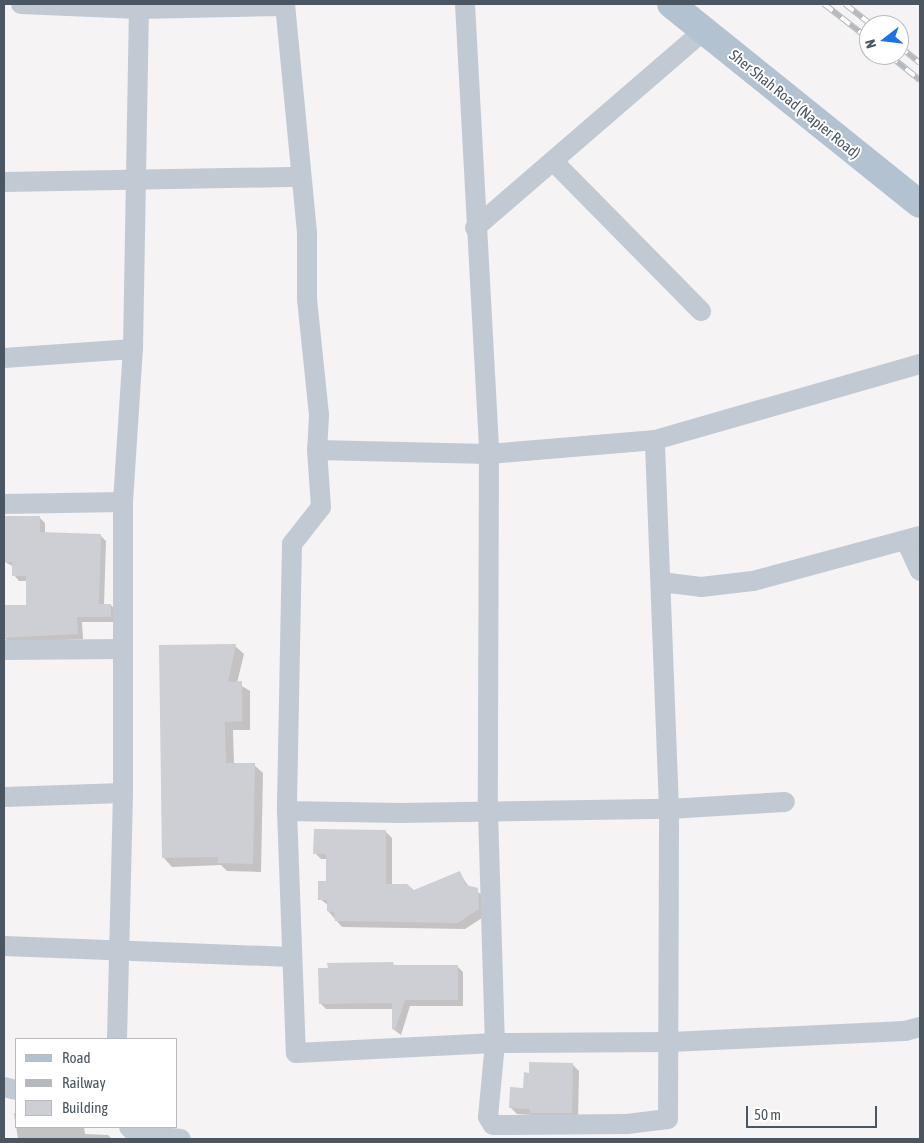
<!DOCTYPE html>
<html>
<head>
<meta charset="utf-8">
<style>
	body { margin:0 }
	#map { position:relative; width:924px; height:1143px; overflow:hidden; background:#f5f3f3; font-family:"Asap Condensed",sans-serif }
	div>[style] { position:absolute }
	.shadow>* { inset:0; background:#0003 }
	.building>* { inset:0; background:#cdcfd5 }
	.minor>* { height:20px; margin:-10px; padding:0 10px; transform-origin:10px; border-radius:10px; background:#c1cad2 }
	.primary>* { height:28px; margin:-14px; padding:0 14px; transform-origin:14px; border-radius:14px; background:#b3c2d1 }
	.rail>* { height:5.5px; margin-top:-2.75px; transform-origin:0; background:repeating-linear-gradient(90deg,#fff 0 11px,#b5b8bd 0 22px); box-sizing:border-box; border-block:1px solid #b5b8bd }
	span { translate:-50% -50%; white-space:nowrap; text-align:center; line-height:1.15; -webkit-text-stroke:4px #fff; paint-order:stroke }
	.street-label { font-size:15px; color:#4a5661 }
	.frame { position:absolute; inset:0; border:5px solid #4a5661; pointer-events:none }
	.legend { position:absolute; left:15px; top:1038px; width:162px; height:90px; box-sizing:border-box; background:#fff; border:1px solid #b7bbc0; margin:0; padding:6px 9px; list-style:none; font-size:15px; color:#4a5661 }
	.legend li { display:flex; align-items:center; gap:10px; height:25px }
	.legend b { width:25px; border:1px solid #b7bbc0 }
	.north { position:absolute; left:859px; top:15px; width:50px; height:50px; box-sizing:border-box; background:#fff; border:1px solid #b7bbc0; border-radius:50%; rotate:254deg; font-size:14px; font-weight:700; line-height:20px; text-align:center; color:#4a5661 }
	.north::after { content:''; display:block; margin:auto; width:18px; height:22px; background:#1a73e8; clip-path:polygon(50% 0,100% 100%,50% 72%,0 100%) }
	.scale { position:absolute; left:746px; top:1106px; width:131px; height:22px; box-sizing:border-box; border:2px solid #4a5661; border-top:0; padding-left:6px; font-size:15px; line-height:18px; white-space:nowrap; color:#4a5661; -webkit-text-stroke:4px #fff; paint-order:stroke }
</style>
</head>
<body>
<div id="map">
	<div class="shadow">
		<i style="clip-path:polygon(39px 517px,45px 523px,45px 533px,100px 535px,106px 541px,104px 605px,111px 605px,116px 611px,116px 622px,82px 622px,83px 639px,10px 643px,4px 638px,27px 606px,27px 581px,19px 581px,14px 575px,14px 567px,5px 562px)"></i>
		<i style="clip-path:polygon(235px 646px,244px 654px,237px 683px,250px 691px,250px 730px,233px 730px,234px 764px,254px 765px,263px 773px,261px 872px,227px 871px,221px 865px,172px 867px,164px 858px)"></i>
		<i style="clip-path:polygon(386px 832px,392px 838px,392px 886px,414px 892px,459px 872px,469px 887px,484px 896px,485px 916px,465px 929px,342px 927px,328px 911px,328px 905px,320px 899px,327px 882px,327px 859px,321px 859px,315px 853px)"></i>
		<i style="clip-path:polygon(457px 966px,463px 972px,463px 1006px,410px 1006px,401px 1035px,393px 1029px,394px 1009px,326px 1009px,320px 1003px)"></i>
		<i style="clip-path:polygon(573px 1065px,579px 1071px,578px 1118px,517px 1114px,511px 1108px,525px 1089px,530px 1074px)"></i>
		<i style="clip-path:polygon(14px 1113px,16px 1114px,16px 1127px,84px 1127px,85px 1134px,108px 1135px,112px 1139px,18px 1139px)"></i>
	</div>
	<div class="building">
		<i style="clip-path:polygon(4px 516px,40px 516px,40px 532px,101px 534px,99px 604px,111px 604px,111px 617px,77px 617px,78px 634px,4px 638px,4px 605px,26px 605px,26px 576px,12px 576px,12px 562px,4px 562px)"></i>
		<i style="clip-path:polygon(236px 644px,228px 682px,242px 681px,242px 721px,225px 722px,226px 763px,255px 763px,253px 864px,217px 863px,218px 857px,162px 858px,159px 645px)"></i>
		<i style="clip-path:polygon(314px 829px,386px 830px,386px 884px,407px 884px,414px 890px,460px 871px,466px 885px,478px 888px,479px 909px,458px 923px,335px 921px,334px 912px,327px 911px,327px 900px,318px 900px,318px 881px,326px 881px,326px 854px,313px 854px)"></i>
		<i style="clip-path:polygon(393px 962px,394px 965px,458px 965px,458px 1000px,405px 1000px,395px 1030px,392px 1029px,392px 1003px,319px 1004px,318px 968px,328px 968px,327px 963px)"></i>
		<i style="clip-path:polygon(529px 1062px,573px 1063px,572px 1113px,530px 1113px,530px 1109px,509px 1108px,510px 1087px,523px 1088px,524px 1072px,529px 1073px)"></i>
	</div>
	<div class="minor">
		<i style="left:21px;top:4px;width:118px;rotate:2.4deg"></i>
		<i style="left:139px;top:9px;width:146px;rotate:-1.2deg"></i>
		<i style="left:285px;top:4px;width:231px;rotate:84.5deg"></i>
		<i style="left:307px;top:234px;width:65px;rotate:90deg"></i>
		<i style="left:307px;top:299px;width:117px;rotate:84.1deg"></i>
		<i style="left:319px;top:415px;width:35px;rotate:93deg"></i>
		<i style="left:317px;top:450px;width:57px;rotate:86deg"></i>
		<i style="left:321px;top:507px;width:47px;rotate:128.1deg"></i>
		<i style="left:292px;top:544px;width:267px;rotate:91.1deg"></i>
		<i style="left:287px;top:811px;width:242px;rotate:87.9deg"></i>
		<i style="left:296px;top:1053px;width:199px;rotate:-2.9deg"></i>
		<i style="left:495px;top:1043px;width:176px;rotate:-0.3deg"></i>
		<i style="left:671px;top:1042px;width:234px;rotate:-2.7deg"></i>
		<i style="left:905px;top:1031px;width:16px;rotate:-15deg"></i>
		<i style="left:465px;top:4px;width:451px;rotate:86.9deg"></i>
		<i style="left:489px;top:454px;width:357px;rotate:90.2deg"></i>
		<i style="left:488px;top:811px;width:232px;rotate:88.3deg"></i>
		<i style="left:495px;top:1043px;width:74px;rotate:95.4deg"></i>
		<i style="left:488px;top:1117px;width:9px;rotate:58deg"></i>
		<i style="left:493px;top:1125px;width:134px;rotate:-0.4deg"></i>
		<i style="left:627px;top:1124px;width:41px;rotate:-7deg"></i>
		<i style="left:668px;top:1119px;width:310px;rotate:-89.8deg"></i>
		<i style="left:669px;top:809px;width:369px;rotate:-92.2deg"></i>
		<i style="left:553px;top:161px;width:211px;rotate:45.4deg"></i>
		<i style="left:4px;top:182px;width:296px;rotate:-1deg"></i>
		<i style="left:475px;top:228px;width:291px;rotate:-40.8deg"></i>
		<i style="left:4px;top:358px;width:129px;rotate:-4deg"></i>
		<i style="left:317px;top:450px;width:172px;rotate:1.3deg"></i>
		<i style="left:489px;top:454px;width:167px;rotate:-4.8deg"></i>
		<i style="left:655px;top:440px;width:276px;rotate:-16deg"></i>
		<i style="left:4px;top:504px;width:119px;rotate:-1deg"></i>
		<i style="left:906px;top:541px;width:33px;rotate:65deg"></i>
		<i style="left:661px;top:582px;width:40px;rotate:7.1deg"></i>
		<i style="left:701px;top:587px;width:52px;rotate:-6.6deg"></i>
		<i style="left:753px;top:581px;width:173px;rotate:-15.1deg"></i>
		<i style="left:4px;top:650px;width:118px;rotate:-0.5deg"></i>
		<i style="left:4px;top:797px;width:119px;rotate:-1.9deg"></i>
		<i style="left:287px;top:811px;width:113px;rotate:1deg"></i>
		<i style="left:400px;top:813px;width:269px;rotate:-0.9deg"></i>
		<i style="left:669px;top:809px;width:116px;rotate:-3.5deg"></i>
		<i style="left:4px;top:946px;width:288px;rotate:2.2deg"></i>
		<i style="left:117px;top:1039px;width:246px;rotate:-88.6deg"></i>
		<i style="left:123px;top:793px;width:291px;rotate:-90deg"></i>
		<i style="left:123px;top:502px;width:153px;rotate:-86.3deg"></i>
		<i style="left:133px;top:349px;width:345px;rotate:-89deg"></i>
		<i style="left:4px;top:1087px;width:12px;rotate:14deg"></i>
		<i style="left:129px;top:1127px;width:10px;rotate:45deg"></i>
		<i style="left:136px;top:1134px;width:45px;rotate:6.3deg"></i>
	</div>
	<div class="primary">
		<i style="left:671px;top:4px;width:319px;rotate:38.8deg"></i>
	</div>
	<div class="rail">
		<i style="left:824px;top:4px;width:57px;rotate:37.9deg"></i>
		<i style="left:845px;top:4px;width:34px;rotate:38deg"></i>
		<i style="left:899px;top:46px;width:27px;rotate:39deg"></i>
		<i style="left:889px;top:55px;width:40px;rotate:39deg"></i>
	</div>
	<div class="street-label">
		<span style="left:795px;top:104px;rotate:39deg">Sher Shah Road (Napier Road)</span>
	</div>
	<div class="frame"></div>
	<ul class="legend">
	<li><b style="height:6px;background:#b3c2d1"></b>Road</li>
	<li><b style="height:6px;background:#b5b8bd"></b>Railway</li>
	<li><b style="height:14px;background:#cdcfd5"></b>Building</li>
	</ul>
	<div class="north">N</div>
	<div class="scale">50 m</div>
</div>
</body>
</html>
